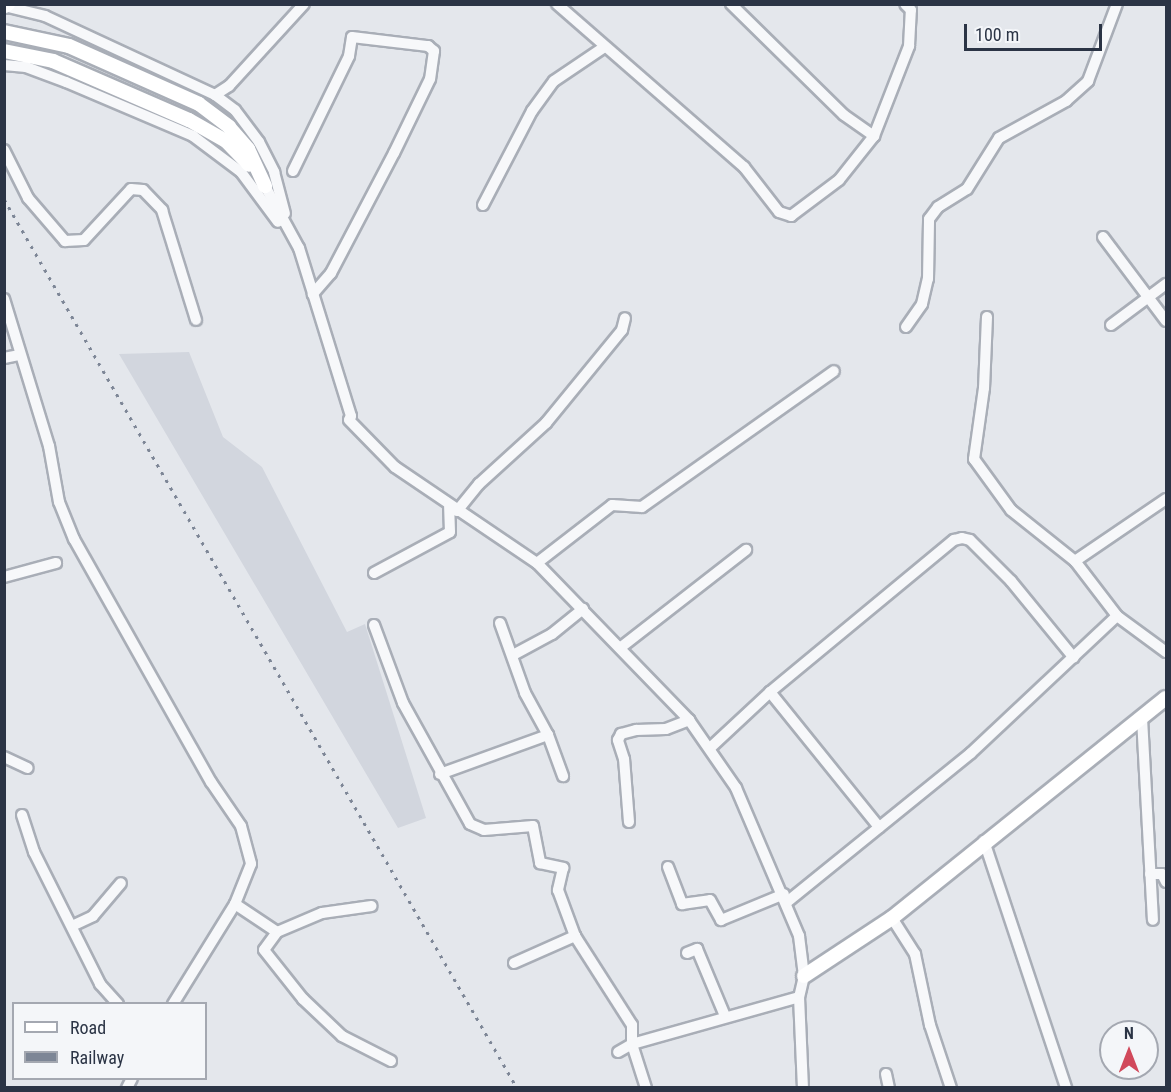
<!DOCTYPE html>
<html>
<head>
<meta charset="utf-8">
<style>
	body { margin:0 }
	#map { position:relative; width:1171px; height:1092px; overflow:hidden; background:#e4e7ec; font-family:"Roboto Condensed",sans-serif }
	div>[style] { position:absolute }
	.built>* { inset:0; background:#d2d6de }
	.roads { filter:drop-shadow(2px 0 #a9aeb7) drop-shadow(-2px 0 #a9aeb7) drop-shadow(0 2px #a9aeb7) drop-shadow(0 -2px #a9aeb7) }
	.minor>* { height:10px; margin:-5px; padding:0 5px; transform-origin:5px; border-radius:5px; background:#f7f8fa }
	.major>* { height:14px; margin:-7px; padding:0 7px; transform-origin:7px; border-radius:7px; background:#fff }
	.rail>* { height:3px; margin-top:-1.5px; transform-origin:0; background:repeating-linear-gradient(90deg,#7d8696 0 3px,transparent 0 9px) }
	span { translate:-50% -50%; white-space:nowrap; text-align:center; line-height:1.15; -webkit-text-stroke:4.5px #f4f6f9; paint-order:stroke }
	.frame { position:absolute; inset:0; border:6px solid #2b3445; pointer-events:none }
	.legend { position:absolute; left:12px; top:1002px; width:195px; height:78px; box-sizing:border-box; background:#f4f6f9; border:2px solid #a4a8b1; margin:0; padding:8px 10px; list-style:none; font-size:18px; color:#2b3445 }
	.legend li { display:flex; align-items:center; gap:12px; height:30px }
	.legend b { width:30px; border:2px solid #a4a8b1 }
	.north { position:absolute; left:1099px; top:1020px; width:60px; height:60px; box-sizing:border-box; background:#f4f6f9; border:2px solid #a4a8b1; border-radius:50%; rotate:0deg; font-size:16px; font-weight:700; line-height:24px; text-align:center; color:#2b3445 }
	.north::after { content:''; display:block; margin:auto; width:21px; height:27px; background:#d1495b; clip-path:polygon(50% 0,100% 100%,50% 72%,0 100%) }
	.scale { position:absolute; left:964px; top:24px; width:138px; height:27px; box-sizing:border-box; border:3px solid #2b3445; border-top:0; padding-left:8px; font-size:18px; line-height:21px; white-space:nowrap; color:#2b3445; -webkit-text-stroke:4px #f4f6f9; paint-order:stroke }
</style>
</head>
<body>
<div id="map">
	<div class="built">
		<i style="clip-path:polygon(189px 352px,223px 437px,262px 467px,347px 632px,365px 624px,426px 818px,398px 828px,119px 354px)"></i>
	</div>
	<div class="roads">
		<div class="minor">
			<i style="left:557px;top:4px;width:248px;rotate:41.1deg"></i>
			<i style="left:744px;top:167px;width:57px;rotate:52.1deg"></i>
			<i style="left:779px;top:212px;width:13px;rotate:18deg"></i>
			<i style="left:791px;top:216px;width:60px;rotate:-36.9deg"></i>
			<i style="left:839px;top:180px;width:56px;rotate:-51.5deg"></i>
			<i style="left:874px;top:136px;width:97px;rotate:-68.7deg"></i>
			<i style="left:909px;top:46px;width:36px;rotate:-87deg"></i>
			<i style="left:911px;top:10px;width:8px;rotate:-135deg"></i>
			<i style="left:731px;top:4px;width:158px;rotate:44.5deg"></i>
			<i style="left:844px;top:115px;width:37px;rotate:35deg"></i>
			<i style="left:4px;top:6px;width:42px;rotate:13.7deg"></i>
			<i style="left:45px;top:16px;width:187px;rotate:24.9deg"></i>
			<i style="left:215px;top:95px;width:25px;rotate:37deg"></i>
			<i style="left:235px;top:110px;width:40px;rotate:53deg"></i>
			<i style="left:259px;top:142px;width:34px;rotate:63deg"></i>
			<i style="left:274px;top:172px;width:43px;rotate:75.3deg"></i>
			<i style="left:4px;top:65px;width:22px;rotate:5deg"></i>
			<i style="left:26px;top:67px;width:43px;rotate:20.6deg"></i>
			<i style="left:66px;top:82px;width:138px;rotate:23deg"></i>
			<i style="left:193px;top:136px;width:60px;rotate:36.9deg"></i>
			<i style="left:241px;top:172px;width:62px;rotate:53.5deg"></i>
			<i style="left:215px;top:95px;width:17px;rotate:-33deg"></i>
			<i style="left:229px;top:86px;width:111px;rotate:-47.6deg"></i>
			<i style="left:4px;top:150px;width:54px;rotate:63.4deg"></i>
			<i style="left:28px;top:198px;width:57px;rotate:49.3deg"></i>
			<i style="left:65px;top:241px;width:19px;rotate:-3deg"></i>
			<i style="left:84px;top:240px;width:69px;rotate:-47.3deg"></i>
			<i style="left:131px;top:189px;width:12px;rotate:5deg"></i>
			<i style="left:143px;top:190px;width:28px;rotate:46deg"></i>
			<i style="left:162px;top:210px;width:115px;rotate:72.8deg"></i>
			<i style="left:293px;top:171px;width:128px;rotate:-64deg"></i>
			<i style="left:349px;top:56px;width:19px;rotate:-81deg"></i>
			<i style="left:352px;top:37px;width:77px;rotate:6.8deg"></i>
			<i style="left:428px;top:46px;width:8px;rotate:40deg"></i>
			<i style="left:434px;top:51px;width:28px;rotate:98deg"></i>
			<i style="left:430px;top:79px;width:82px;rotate:115.9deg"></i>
			<i style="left:394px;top:153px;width:136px;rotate:117.7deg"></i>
			<i style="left:331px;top:273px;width:28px;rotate:131deg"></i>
			<i style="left:265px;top:186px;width:71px;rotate:61.3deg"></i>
			<i style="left:299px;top:248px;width:176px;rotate:72.8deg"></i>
			<i style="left:351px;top:416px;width:4px;rotate:117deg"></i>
			<i style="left:349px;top:420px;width:66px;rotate:45.6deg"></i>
			<i style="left:395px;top:467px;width:171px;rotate:34.1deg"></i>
			<i style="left:537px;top:563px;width:219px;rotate:45.9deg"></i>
			<i style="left:689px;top:720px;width:83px;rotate:55.3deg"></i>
			<i style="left:736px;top:788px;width:161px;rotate:66.9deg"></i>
			<i style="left:799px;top:936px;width:40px;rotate:82.9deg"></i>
			<i style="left:804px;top:976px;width:22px;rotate:103deg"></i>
			<i style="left:799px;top:997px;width:91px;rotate:87.5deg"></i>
			<i style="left:483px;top:205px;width:106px;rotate:-62.5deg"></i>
			<i style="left:532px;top:111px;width:37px;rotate:-54deg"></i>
			<i style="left:554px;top:81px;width:59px;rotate:-34deg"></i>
			<i style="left:1103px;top:237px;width:105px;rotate:53.1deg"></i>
			<i style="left:4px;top:299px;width:154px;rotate:73deg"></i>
			<i style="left:49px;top:446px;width:57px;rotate:79.9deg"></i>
			<i style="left:59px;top:502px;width:40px;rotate:68deg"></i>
			<i style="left:74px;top:539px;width:279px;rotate:60.6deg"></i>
			<i style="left:211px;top:782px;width:53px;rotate:55.7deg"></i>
			<i style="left:241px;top:826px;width:39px;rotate:75deg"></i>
			<i style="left:251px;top:864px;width:43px;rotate:111.8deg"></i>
			<i style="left:235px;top:904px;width:118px;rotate:121.8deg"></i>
			<i style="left:987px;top:317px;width:71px;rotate:92.4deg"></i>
			<i style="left:984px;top:388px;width:72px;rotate:98deg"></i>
			<i style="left:974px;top:459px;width:63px;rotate:54deg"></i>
			<i style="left:1011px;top:510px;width:82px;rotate:38.6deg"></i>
			<i style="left:1075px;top:561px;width:69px;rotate:52.6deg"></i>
			<i style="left:1117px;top:616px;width:61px;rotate:36.3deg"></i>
			<i style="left:1111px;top:325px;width:69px;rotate:-36.7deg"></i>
			<i style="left:906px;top:327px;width:28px;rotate:-55deg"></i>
			<i style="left:922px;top:304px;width:26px;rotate:-77deg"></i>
			<i style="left:928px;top:279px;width:60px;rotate:-89deg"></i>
			<i style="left:929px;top:219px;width:15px;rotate:-53deg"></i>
			<i style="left:938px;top:207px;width:34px;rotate:-32deg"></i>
			<i style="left:967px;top:189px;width:60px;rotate:-57.9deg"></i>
			<i style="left:999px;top:138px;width:77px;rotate:-28.9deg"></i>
			<i style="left:1066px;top:101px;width:30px;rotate:-42deg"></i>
			<i style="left:1088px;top:81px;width:82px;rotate:-69.4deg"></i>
			<i style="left:4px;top:358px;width:16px;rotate:-11deg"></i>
			<i style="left:457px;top:511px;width:35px;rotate:-51deg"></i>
			<i style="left:479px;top:484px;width:91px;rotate:-42.3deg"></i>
			<i style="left:546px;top:423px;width:120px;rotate:-50.7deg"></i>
			<i style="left:622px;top:330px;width:12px;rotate:-76deg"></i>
			<i style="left:1075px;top:561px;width:110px;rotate:-34.3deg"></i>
			<i style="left:537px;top:563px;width:95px;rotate:-37.7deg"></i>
			<i style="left:612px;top:505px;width:30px;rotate:4deg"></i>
			<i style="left:642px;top:507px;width:235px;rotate:-35.3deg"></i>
			<i style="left:374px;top:573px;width:86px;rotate:-28.3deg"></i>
			<i style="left:450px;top:532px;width:25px;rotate:-92deg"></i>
			<i style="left:4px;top:577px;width:54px;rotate:-15.1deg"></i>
			<i style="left:500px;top:623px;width:74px;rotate:70.3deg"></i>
			<i style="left:525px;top:693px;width:48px;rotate:61.3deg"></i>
			<i style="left:548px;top:735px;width:44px;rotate:69.9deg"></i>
			<i style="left:374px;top:625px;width:83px;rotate:69.6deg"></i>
			<i style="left:403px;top:703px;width:138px;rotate:61deg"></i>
			<i style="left:470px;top:824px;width:15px;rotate:23deg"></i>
			<i style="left:484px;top:830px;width:49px;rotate:-4.7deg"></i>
			<i style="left:533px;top:826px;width:38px;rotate:79deg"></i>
			<i style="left:540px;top:863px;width:24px;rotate:12deg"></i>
			<i style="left:563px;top:868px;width:23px;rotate:103deg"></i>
			<i style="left:558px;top:890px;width:49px;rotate:69.7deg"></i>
			<i style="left:575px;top:936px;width:106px;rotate:57.4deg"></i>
			<i style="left:632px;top:1025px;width:19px;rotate:90deg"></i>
			<i style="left:632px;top:1044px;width:16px;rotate:150deg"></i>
			<i style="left:620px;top:648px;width:160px;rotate:-37.9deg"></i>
			<i style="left:513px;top:655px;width:44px;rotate:-28.3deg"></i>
			<i style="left:552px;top:634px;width:40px;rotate:-39deg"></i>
			<i style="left:770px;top:692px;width:174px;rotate:51.1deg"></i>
			<i style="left:1142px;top:718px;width:202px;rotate:86.9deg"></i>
			<i style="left:710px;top:748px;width:82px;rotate:-43deg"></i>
			<i style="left:770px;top:692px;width:239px;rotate:-39.6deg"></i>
			<i style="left:954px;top:540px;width:8px;rotate:-14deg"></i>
			<i style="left:962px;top:538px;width:8px;rotate:14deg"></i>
			<i style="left:970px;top:540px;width:58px;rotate:45deg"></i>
			<i style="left:1011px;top:581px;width:99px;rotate:50.7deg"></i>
			<i style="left:4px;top:757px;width:26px;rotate:25deg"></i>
			<i style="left:440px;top:774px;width:115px;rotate:-19.9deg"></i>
			<i style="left:22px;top:815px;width:39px;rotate:72deg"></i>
			<i style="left:34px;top:852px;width:148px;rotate:63.4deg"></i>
			<i style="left:100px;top:984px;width:27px;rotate:48deg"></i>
			<i style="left:629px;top:822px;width:63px;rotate:-94.5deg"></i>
			<i style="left:624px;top:759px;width:20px;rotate:-108deg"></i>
			<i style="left:618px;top:740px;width:7px;rotate:-63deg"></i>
			<i style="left:621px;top:734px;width:16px;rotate:-15deg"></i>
			<i style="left:636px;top:730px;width:30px;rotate:-2deg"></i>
			<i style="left:666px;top:729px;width:25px;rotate:-21deg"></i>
			<i style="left:984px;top:841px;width:260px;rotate:71.6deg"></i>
			<i style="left:668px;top:867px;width:40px;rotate:69deg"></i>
			<i style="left:682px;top:904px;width:28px;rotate:-8deg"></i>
			<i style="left:710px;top:900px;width:23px;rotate:61deg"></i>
			<i style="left:721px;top:920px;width:68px;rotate:-22.4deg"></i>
			<i style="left:1150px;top:874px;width:12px"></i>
			<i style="left:1162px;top:874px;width:9px;rotate:63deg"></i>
			<i style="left:787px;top:902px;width:237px;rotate:-39deg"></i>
			<i style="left:971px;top:753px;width:200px;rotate:-43.2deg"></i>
			<i style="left:235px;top:904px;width:50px;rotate:33.7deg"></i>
			<i style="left:277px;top:932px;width:49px;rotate:-22.9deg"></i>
			<i style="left:322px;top:913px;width:50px;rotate:-8deg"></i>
			<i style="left:892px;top:918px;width:43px;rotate:57.4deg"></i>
			<i style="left:915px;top:954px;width:73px;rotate:78.1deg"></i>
			<i style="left:930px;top:1025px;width:66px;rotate:71.6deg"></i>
			<i style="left:72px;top:926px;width:23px;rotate:-25deg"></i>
			<i style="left:93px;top:916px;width:43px;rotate:-49.7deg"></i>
			<i style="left:277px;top:932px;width:22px;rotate:126deg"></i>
			<i style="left:264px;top:950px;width:63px;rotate:51.5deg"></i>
			<i style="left:303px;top:999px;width:54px;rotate:43.5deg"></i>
			<i style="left:342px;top:1036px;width:55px;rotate:27deg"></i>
			<i style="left:687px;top:953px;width:11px;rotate:-22deg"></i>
			<i style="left:697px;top:949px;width:73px;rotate:67.3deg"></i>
			<i style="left:514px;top:963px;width:67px;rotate:-23.9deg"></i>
			<i style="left:886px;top:1074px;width:14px;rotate:78deg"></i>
			<i style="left:127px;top:1088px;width:11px;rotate:-63deg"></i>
			<i style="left:646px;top:1088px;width:46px;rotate:-107.7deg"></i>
			<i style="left:632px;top:1044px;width:173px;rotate:-15.7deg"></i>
		</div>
		<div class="major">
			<i style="left:5px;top:6px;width:4px;rotate:-34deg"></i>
			<i style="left:4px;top:32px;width:66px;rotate:12.2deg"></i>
			<i style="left:69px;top:46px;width:142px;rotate:24deg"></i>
			<i style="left:199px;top:104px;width:38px;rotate:37deg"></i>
			<i style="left:229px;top:127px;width:29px;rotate:49deg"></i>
			<i style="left:248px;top:149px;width:41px;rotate:65.3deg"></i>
			<i style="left:4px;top:51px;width:50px;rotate:11.5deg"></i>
			<i style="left:53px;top:61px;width:148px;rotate:23.5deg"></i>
			<i style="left:189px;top:120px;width:43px;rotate:29.6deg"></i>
			<i style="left:226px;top:141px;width:33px;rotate:46deg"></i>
			<i style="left:804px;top:976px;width:105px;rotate:-33.4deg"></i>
			<i style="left:892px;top:918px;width:351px;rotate:-38.8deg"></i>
		</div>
	</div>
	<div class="rail">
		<i style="left:4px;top:199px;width:1026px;rotate:60.01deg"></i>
	</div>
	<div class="frame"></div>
	<ul class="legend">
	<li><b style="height:8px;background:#fff"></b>Road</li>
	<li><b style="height:8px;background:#7d8696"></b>Railway</li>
	</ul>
	<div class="north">N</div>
	<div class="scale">100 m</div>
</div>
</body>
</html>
